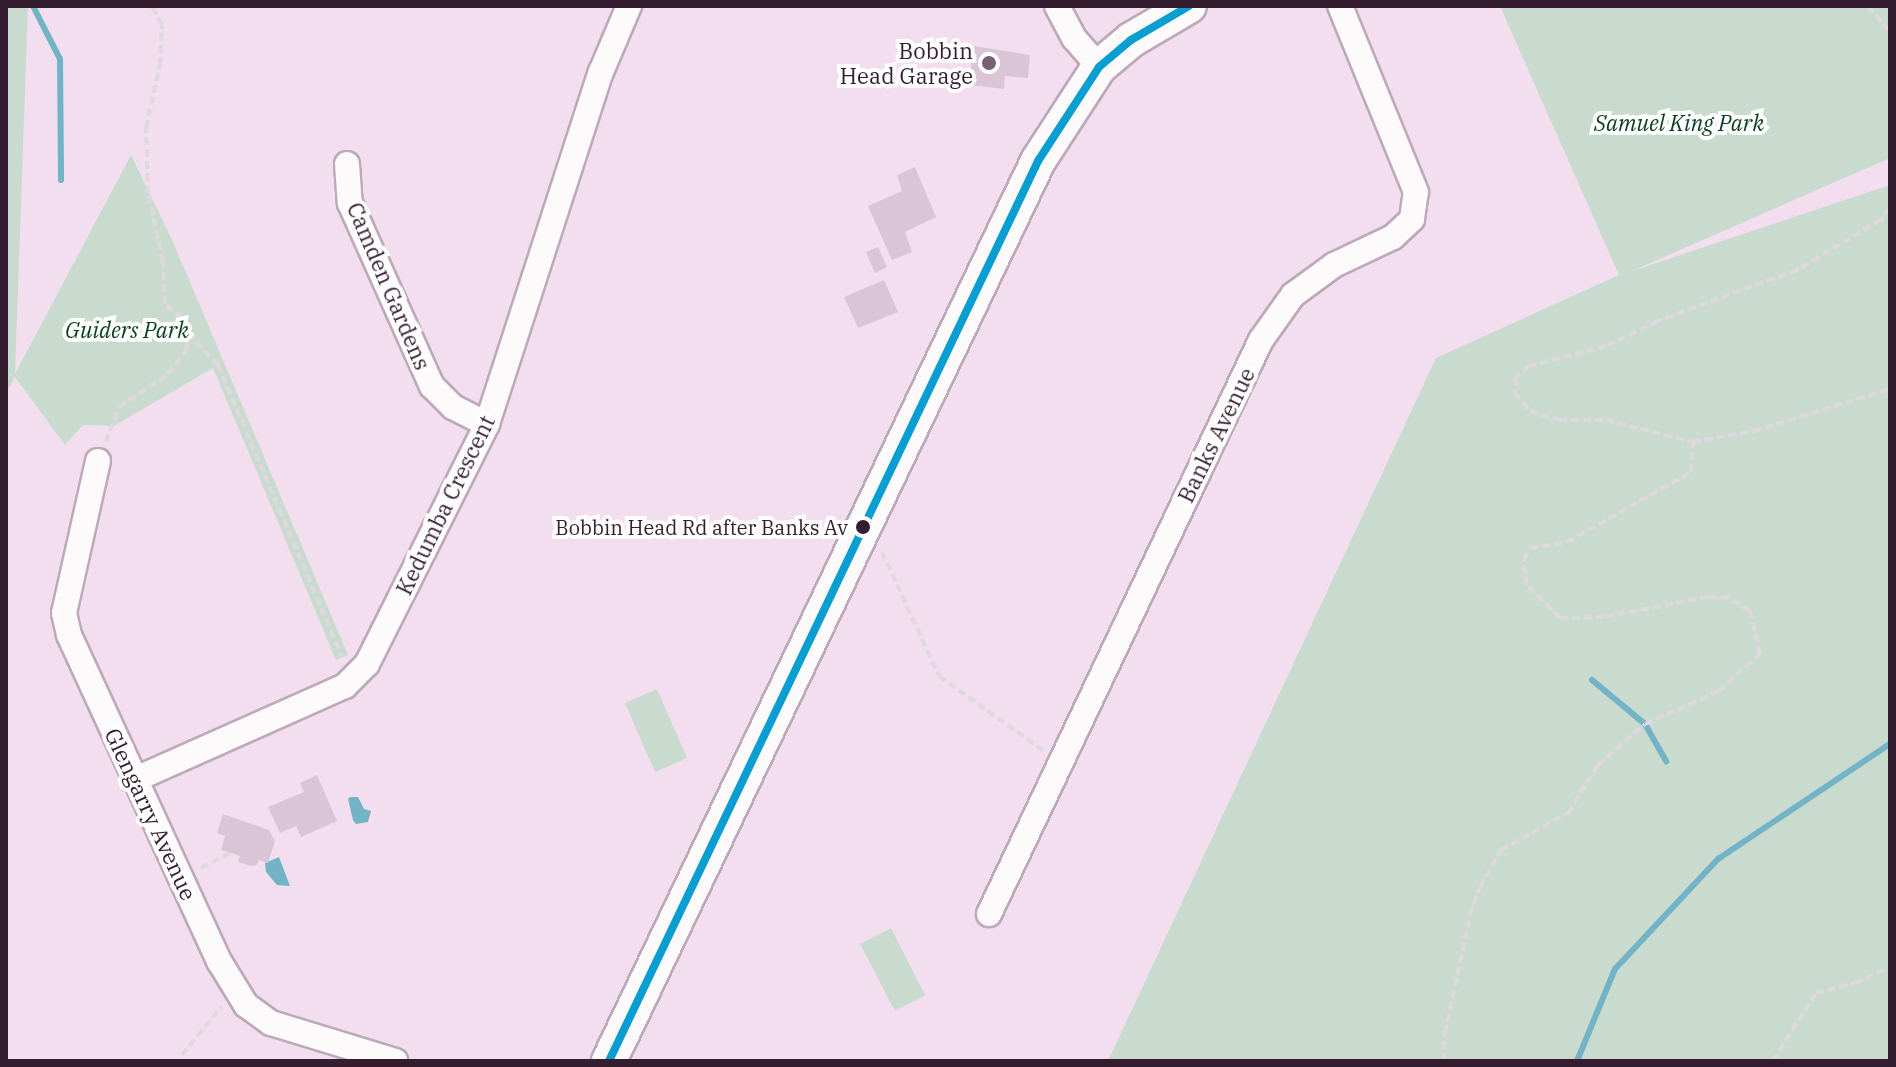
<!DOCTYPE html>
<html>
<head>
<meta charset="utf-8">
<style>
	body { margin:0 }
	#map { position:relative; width:1896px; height:1067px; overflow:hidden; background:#f2deee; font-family:"IBM Plex Serif",serif }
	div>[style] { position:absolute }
	.green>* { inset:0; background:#c9dbce }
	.water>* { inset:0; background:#72b3c6 }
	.stream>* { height:6px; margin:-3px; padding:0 3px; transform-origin:3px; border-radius:3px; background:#72b3c6 }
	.building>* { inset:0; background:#dac5d6 }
	.path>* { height:4px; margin-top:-2px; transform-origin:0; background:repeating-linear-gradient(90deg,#dfd8de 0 8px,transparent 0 12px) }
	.roads { filter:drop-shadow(2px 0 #bca9b9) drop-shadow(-2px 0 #bca9b9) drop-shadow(0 2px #bca9b9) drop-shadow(0 -2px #bca9b9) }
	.street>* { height:24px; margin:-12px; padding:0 12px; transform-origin:12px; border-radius:12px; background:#fdfafc }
	.secondary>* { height:34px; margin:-17px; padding:0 17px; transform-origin:17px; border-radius:17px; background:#fdfafc }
	.bus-1>* { height:8px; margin:-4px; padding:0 4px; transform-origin:4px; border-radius:4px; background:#089ed2 }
	.dots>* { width:22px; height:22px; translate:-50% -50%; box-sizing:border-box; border:4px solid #fff; border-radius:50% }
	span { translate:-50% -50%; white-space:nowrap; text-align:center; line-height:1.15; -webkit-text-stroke:8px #fff; paint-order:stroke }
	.bus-label { font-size:20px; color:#331d2f }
	.right { translate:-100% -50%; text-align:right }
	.poi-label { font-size:22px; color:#331d2f }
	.park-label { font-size:22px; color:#083e20; font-style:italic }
	.street-label { font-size:22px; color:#331d2f }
	.frame { position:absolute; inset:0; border:8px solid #331d2f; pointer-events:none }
</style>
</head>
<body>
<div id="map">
	<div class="green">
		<i style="clip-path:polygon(6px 6px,28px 6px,15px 374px,131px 155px,173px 242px,348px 655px,336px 660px,213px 368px,114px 426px,83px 425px,65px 445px,15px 377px,6px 393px)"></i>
		<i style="clip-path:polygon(1500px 6px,1890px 6px,1890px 158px,1632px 271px,1890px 185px,1890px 1061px,1108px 1061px,1436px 358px,1619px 275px)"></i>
		<i style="clip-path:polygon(657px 689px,687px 758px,655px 772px,625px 703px)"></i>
		<i style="clip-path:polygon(891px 928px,925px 995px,895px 1011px,860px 944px)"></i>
	</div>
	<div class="water">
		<i style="clip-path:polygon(350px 797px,358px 797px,364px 809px,371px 811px,368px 822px,356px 824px,353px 820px,348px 799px)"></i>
		<i style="clip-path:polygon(279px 857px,290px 886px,277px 885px,266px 872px,265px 863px)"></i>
	</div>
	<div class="stream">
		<i style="left:33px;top:6px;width:59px;rotate:63deg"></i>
		<i style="left:60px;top:59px;width:121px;rotate:89.5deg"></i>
		<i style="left:1592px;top:680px;width:69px;rotate:39.7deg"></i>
		<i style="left:1645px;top:724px;width:43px;rotate:60.4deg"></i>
		<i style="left:1577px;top:1061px;width:100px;rotate:-67.6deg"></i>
		<i style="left:1615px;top:969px;width:151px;rotate:-46.9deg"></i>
		<i style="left:1718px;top:859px;width:207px;rotate:-33.8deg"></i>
	</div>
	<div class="building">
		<i style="clip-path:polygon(973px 46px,1030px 55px,1028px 78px,1005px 76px,1004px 89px,969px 85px)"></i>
		<i style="clip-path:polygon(915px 167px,936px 217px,905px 232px,912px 252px,892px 260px,868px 206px,902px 191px,897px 175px)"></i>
		<i style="clip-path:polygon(878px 247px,887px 267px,875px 273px,866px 252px)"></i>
		<i style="clip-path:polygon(884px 280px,898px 312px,858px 328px,844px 297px)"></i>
		<i style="clip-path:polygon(317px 775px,337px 821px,301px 837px,296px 826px,280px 833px,268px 807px,304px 792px,300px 783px)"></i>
		<i style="clip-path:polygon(223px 814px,269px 830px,275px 841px,268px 863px,259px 860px,257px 865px,251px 866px,238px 862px,240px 856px,221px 850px,225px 836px,217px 833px)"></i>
	</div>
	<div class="path">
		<i style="left:1868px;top:6px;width:33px;rotate:49deg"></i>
		<i style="left:1890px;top:207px;width:16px;rotate:125deg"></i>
		<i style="left:1881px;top:220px;width:98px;rotate:149.2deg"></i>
		<i style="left:1797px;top:270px;width:148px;rotate:159.9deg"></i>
		<i style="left:1658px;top:321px;width:58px;rotate:154.3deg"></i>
		<i style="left:1606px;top:346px;width:80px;rotate:165.4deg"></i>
		<i style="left:1529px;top:366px;width:17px;rotate:140deg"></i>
		<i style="left:1516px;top:377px;width:16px;rotate:94deg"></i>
		<i style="left:1515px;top:393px;width:23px;rotate:50deg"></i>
		<i style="left:1530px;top:411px;width:30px;rotate:17deg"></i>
		<i style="left:1559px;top:420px;width:47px"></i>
		<i style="left:1606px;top:420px;width:90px;rotate:14.2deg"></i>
		<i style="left:1693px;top:442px;width:62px;rotate:-10.2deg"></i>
		<i style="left:1754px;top:431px;width:142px;rotate:-17.2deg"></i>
		<i style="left:188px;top:333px;width:44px;rotate:46.8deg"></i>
		<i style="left:218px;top:365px;width:317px;rotate:67deg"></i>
		<i style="left:106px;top:442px;width:37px;rotate:-70deg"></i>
		<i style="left:119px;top:407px;width:59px;rotate:-34deg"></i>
		<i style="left:168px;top:374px;width:31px;rotate:-53deg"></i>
		<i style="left:187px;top:349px;width:16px;rotate:-86deg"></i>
		<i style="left:188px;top:333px;width:16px;rotate:-112deg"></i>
		<i style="left:182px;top:318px;width:22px;rotate:-141deg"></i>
		<i style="left:165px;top:304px;width:42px;rotate:-92.7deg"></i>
		<i style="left:163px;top:262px;width:71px;rotate:-102.3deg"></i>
		<i style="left:148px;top:193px;width:65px;rotate:-91.8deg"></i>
		<i style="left:146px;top:128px;width:65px;rotate:-77.5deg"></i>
		<i style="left:160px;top:65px;width:40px;rotate:-87.1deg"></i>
		<i style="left:162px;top:25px;width:21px;rotate:-118deg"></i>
		<i style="left:882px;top:552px;width:136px;rotate:65.3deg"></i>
		<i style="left:939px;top:676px;width:130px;rotate:35.6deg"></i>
		<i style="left:201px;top:868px;width:33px;rotate:-27deg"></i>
		<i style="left:182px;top:1055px;width:63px;rotate:-50.8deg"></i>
		<i style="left:1444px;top:1061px;width:28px;rotate:-88deg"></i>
		<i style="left:1445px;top:1033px;width:121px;rotate:-78deg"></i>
		<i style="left:1470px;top:915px;width:30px;rotate:-70deg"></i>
		<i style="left:1480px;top:887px;width:43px;rotate:-60.4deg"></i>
		<i style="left:1501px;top:850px;width:77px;rotate:-28.9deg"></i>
		<i style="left:1568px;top:813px;width:57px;rotate:-58deg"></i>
		<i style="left:1598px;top:765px;width:62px;rotate:-41.1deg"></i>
		<i style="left:1645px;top:724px;width:81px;rotate:-24deg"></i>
		<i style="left:1719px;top:691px;width:55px;rotate:-42.1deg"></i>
		<i style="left:1760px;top:654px;width:44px;rotate:-103.1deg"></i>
		<i style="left:1750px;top:611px;width:25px;rotate:-148deg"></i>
		<i style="left:1729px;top:598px;width:21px;rotate:-177deg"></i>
		<i style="left:1708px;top:597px;width:106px;rotate:169.1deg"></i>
		<i style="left:1604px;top:617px;width:44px;rotate:178.7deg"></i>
		<i style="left:1560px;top:618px;width:47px;rotate:-135deg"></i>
		<i style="left:1527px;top:585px;width:26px;rotate:-97deg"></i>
		<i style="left:1524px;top:559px;width:13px;rotate:-61deg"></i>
		<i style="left:1530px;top:548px;width:37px;rotate:-9deg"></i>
		<i style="left:1567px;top:542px;width:142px;rotate:-29.4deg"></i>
		<i style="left:1691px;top:472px;width:30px;rotate:-86deg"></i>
		<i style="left:1773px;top:1061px;width:80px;rotate:-57.7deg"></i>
		<i style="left:1816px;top:993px;width:40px;rotate:-14.4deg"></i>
		<i style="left:1855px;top:983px;width:38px;rotate:-25deg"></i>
	</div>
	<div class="roads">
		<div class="street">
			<i style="left:1057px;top:6px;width:36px;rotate:62deg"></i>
			<i style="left:1074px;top:38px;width:38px;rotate:49deg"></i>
			<i style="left:347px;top:164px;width:39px;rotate:86deg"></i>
			<i style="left:350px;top:203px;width:201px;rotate:65.9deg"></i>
			<i style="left:432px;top:386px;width:30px;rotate:45deg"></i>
			<i style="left:453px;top:407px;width:38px;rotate:27deg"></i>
			<i style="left:98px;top:461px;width:156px;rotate:102.6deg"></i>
			<i style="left:64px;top:613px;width:23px;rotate:77deg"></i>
			<i style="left:69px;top:635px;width:359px;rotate:65.3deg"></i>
			<i style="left:219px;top:961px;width:52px;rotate:58.5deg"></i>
			<i style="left:246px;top:1005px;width:31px;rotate:36deg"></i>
			<i style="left:271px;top:1023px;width:130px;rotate:17deg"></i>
			<i style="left:136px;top:779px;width:229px;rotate:-24deg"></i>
			<i style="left:345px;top:686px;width:31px;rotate:-45deg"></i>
			<i style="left:367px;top:664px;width:268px;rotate:-63.4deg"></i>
			<i style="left:487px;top:424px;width:370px;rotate:-72.1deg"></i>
			<i style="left:601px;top:72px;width:72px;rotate:-67deg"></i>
			<i style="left:989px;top:914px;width:635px;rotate:-64.65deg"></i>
			<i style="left:1261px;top:340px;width:55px;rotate:-54.6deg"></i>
			<i style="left:1293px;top:295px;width:51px;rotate:-36.2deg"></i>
			<i style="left:1334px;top:265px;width:65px;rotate:-25.4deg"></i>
			<i style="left:1393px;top:237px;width:26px;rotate:-43deg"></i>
			<i style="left:1412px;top:219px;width:27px;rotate:-82deg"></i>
			<i style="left:1416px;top:192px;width:201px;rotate:-112.2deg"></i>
		</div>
		<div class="secondary">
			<i style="left:609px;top:1061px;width:997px;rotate:-64.51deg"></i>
			<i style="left:1038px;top:161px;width:112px;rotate:-57deg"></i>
			<i style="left:1099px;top:67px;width:42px;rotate:-40.2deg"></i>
			<i style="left:1131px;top:40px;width:67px;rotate:-30.4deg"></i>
		</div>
	</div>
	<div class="bus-1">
		<i style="left:609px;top:1061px;width:997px;rotate:-64.51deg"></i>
		<i style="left:1038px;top:161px;width:112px;rotate:-57deg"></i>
		<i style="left:1099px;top:67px;width:42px;rotate:-40.2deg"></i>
		<i style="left:1131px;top:40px;width:67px;rotate:-30.4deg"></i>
	</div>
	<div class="dots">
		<i style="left:989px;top:63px;background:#766172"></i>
		<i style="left:863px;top:527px;background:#331d2f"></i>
	</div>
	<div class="bus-label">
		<span class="right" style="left:848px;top:527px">Bobbin Head Rd after Banks Av</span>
	</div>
	<div class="poi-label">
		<span class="right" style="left:973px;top:63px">Bobbin<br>Head Garage</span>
	</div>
	<div class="park-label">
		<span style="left:1679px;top:123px">Samuel King Park</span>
		<span style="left:127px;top:330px">Guiders Park</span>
	</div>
	<div class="street-label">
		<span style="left:389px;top:286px;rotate:67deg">Camden Gardens</span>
		<span style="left:1216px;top:435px;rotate:-64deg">Banks Avenue</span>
		<span style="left:445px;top:505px;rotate:-64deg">Kedumba Crescent</span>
		<span style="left:151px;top:814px;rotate:65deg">Glengarry Avenue</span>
	</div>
	<div class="frame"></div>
</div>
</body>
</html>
